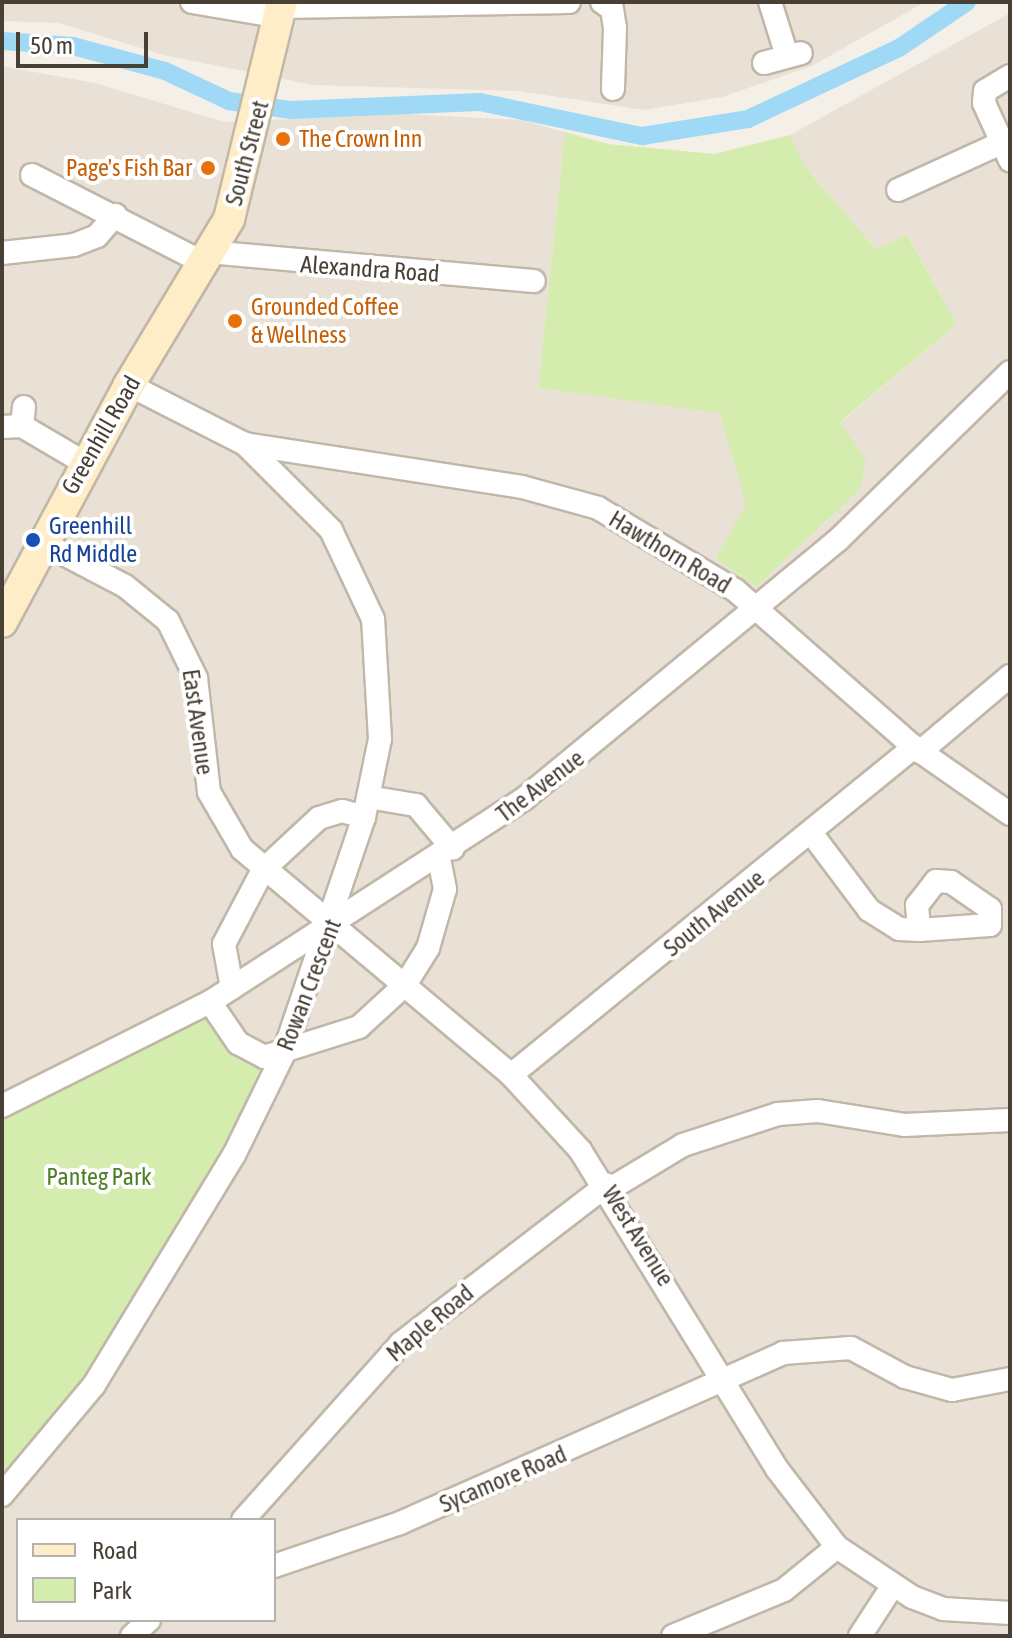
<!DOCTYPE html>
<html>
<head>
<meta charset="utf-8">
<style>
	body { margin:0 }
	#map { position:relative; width:1012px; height:1638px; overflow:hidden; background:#f5f0e7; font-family:"Asap Condensed",sans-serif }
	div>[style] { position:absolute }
	.residential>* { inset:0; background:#e9e1d5 }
	.green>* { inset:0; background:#d4ecad }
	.canal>* { height:18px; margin:-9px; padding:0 9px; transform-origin:9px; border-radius:9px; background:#9fd9f6 }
	.roads { filter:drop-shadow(2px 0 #c1b7a9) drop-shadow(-2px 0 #c1b7a9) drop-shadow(0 2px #c1b7a9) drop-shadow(0 -2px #c1b7a9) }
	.street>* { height:22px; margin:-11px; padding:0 11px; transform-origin:11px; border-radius:11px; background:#fff }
	.secondary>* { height:30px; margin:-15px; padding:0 15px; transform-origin:15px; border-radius:15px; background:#ffedc7 }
	.dots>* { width:22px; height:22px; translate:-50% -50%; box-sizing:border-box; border:4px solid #fff; border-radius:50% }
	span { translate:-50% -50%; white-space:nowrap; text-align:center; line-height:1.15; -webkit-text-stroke:8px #fff; paint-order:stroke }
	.food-label { font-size:24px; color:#c56008 }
	.left { translate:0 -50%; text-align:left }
	.right { translate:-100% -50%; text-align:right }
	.street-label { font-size:24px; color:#494035 }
	.transit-label { font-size:24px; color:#164399 }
	.park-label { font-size:24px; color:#4d8023 }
	.frame { position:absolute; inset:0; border:4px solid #494035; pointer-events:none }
	.legend { position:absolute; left:16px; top:1518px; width:260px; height:104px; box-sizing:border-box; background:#fff; border:2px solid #b6b3ae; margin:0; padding:10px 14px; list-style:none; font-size:24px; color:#494035 }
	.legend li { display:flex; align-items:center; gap:16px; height:40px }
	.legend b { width:40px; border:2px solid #b6b3ae }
	.scale { position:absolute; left:16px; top:32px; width:132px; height:36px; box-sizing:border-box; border:4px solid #494035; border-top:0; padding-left:10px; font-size:24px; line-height:28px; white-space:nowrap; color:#494035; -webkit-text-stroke:6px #fff; paint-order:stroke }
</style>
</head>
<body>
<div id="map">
	<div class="residential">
		<i style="clip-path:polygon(2px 2px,925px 2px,812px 66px,722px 97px,644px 110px,519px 91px,313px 85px,163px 55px,59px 23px,2px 21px)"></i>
		<i style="clip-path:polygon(evenodd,1010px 13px,1010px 1636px,2px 1636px,2px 66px,95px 83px,224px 122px,405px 114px,521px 120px,565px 132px,538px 388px,721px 412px,747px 504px,716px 558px,866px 460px,840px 423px,957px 324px,908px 236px,876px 249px,805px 167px,790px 135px,1010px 13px,18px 1520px,274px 1520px,274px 1620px,18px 1620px,18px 1520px)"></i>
	</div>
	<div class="green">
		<i style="clip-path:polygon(565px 132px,608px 144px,715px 154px,790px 135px,805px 167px,876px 249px,907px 235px,957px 324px,840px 422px,866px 460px,860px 489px,756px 587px,716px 558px,746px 504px,720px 413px,538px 388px)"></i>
		<i style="clip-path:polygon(205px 1015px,239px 1061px,267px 1066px,171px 1246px,73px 1396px,2px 1479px,2px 1116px)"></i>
	</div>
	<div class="canal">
		<i style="left:2px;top:41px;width:71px;rotate:4deg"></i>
		<i style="left:73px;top:46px;width:95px;rotate:15.2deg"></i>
		<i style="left:165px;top:71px;width:71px;rotate:25.1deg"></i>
		<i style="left:229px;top:101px;width:63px;rotate:8.3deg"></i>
		<i style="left:291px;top:110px;width:189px;rotate:-2.4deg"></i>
		<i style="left:480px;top:102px;width:166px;rotate:11.9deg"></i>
		<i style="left:642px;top:136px;width:107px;rotate:-9.1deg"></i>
		<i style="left:748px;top:119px;width:167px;rotate:-25.2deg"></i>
		<i style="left:899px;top:48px;width:82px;rotate:-34.1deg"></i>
	</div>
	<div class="roads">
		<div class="street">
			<i style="left:192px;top:2px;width:90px;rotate:9.6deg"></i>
			<i style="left:602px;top:2px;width:12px;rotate:35deg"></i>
			<i style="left:612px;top:9px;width:19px;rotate:81deg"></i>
			<i style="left:615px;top:28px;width:61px;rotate:91.9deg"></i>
			<i style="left:770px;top:2px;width:57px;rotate:72.5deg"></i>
			<i style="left:282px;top:7px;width:287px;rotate:-1deg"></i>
			<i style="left:764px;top:63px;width:38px;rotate:-15deg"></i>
			<i style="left:1010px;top:76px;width:29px;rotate:149deg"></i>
			<i style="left:985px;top:91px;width:12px;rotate:95deg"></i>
			<i style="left:984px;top:103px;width:63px;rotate:65.5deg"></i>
			<i style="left:32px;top:175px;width:191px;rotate:27.1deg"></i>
			<i style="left:898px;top:190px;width:123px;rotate:-24.5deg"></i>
			<i style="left:208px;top:252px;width:327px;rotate:5.1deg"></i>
			<i style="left:2px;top:253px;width:72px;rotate:-6.3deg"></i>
			<i style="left:74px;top:245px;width:25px;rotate:-21deg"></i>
			<i style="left:97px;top:236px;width:28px;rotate:-49deg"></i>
			<i style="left:129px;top:385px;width:130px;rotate:27deg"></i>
			<i style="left:245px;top:444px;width:280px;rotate:8.8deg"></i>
			<i style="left:522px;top:487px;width:79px;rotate:15.4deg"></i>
			<i style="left:598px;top:508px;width:160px;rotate:30.9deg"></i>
			<i style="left:735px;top:590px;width:238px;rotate:41.3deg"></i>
			<i style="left:914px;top:747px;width:117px;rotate:34.9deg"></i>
			<i style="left:22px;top:426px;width:73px;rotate:30.4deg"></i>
			<i style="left:2px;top:427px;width:20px;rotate:-3deg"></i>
			<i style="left:22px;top:426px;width:19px;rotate:-84deg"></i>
			<i style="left:43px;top:543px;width:93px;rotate:27.7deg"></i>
			<i style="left:125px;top:586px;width:55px;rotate:39.1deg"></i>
			<i style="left:168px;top:621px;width:64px;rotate:63.8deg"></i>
			<i style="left:196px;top:678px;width:115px;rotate:83.5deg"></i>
			<i style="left:209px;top:792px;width:66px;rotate:59.9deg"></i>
			<i style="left:242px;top:849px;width:351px;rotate:40deg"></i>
			<i style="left:511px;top:1075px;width:102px;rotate:47.4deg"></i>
			<i style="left:580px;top:1150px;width:375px;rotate:58.3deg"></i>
			<i style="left:777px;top:1469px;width:98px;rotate:52.4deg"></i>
			<i style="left:837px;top:1547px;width:90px;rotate:33.7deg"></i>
			<i style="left:912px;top:1597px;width:33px;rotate:21deg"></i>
			<i style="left:943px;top:1609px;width:67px;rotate:3.4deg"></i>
			<i style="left:920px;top:752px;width:118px;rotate:-40.2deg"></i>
			<i style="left:368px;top:797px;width:49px;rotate:9.5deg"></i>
			<i style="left:416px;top:805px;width:57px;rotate:49.9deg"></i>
			<i style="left:812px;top:834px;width:95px;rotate:53.1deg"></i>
			<i style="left:869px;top:910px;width:36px;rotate:32deg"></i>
			<i style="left:899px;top:929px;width:20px;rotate:3deg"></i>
			<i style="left:919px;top:930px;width:71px;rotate:-4deg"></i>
			<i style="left:990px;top:925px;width:16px;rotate:-90deg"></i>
			<i style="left:990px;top:909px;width:47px;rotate:-145.3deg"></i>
			<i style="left:951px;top:882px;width:15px;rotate:-176deg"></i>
			<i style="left:936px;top:881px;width:31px;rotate:128deg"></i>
			<i style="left:917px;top:905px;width:25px;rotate:85deg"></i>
			<i style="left:232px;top:988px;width:45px;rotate:-100.3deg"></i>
			<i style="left:224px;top:944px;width:84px;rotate:-62.2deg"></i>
			<i style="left:263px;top:870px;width:76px;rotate:-42.9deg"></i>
			<i style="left:319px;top:818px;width:24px;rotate:-17deg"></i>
			<i style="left:342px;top:811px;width:23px;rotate:15deg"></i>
			<i style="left:210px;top:1002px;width:50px;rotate:55.7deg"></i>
			<i style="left:238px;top:1043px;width:30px;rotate:28deg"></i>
			<i style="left:264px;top:1057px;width:100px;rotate:-17.5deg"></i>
			<i style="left:359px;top:1027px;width:62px;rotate:-42.4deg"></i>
			<i style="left:405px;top:985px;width:44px;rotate:-58.1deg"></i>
			<i style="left:428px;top:948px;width:61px;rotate:-73.9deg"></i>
			<i style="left:445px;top:889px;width:32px;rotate:-101deg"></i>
			<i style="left:511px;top:1075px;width:520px;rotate:-39.14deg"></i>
			<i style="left:2px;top:1106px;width:233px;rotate:-26.6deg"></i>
			<i style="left:210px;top:1002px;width:375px;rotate:-32.9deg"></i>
			<i style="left:525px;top:798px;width:406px;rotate:-39.5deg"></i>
			<i style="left:838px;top:540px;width:240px;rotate:-44.3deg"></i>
			<i style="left:610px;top:1189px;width:85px;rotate:-31.1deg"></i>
			<i style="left:683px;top:1145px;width:100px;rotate:-18.1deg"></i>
			<i style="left:778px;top:1114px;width:40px;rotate:-4.3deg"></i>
			<i style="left:818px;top:1111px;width:87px;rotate:9.2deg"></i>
			<i style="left:904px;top:1125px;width:106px;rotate:-2.7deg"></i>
			<i style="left:2px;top:1495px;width:143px;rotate:-50.1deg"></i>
			<i style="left:94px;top:1385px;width:269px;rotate:-58.7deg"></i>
			<i style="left:234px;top:1155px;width:111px;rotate:-63.9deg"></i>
			<i style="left:283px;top:1055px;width:251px;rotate:-71.2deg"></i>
			<i style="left:364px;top:817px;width:80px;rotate:-78.4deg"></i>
			<i style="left:380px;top:739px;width:120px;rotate:-93.3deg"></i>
			<i style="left:373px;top:619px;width:98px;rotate:-115.3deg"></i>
			<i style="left:331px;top:530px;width:122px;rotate:-135deg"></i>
			<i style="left:243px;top:1520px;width:237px;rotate:-48.2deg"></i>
			<i style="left:401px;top:1343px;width:260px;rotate:-37.5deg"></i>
			<i style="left:274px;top:1566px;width:133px;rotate:-18.8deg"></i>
			<i style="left:400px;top:1523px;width:419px;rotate:-23.9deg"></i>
			<i style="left:783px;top:1353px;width:68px;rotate:-4.2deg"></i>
			<i style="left:851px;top:1348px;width:61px;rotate:28.2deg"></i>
			<i style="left:905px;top:1377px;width:49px;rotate:15.5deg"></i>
			<i style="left:952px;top:1390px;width:59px;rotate:-10.7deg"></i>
			<i style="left:132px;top:1636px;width:23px;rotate:-43deg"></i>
			<i style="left:673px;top:1636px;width:120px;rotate:-22.5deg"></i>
			<i style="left:784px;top:1590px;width:68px;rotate:-39.1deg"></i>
			<i style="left:860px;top:1636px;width:59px;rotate:-56.9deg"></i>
		</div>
		<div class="secondary">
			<i style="left:2px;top:622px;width:269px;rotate:-61.8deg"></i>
			<i style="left:129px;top:385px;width:194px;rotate:-58.9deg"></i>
			<i style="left:229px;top:219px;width:223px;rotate:-76.3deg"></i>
		</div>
	</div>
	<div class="dots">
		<i style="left:283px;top:139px;background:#e8710a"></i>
		<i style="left:208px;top:168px;background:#e8710a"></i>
		<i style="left:235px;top:321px;background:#e8710a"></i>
		<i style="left:33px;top:540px;background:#1a4fb4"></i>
	</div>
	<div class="food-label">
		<span class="left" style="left:299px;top:139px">The Crown Inn</span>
		<span class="right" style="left:192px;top:168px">Page's Fish Bar</span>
		<span class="left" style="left:251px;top:321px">Grounded Coffee<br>&amp; Wellness</span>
	</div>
	<div class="street-label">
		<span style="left:247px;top:153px;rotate:-75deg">South Street</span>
		<span style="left:370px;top:269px;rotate:4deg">Alexandra Road</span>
		<span style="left:101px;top:435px;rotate:-60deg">Greenhill Road</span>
		<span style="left:670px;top:552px;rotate:31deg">Hawthorn Road</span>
		<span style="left:198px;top:722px;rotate:82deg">East Avenue</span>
		<span style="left:540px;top:786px;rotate:-37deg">The Avenue</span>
		<span style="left:714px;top:913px;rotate:-39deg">South Avenue</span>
		<span style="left:309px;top:985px;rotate:-69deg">Rowan Crescent</span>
		<span style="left:638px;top:1236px;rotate:58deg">West Avenue</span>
		<span style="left:430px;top:1323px;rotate:-40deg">Maple Road</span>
		<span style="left:503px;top:1479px;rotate:-23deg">Sycamore Road</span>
	</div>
	<div class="transit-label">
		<span class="left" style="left:49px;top:540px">Greenhill<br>Rd Middle</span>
	</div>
	<div class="park-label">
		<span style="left:99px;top:1177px">Panteg Park</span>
	</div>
	<div class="frame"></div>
	<ul class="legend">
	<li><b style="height:10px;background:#ffedc7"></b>Road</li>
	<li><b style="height:22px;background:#d4ecad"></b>Park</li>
	</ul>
	<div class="scale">50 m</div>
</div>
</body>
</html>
